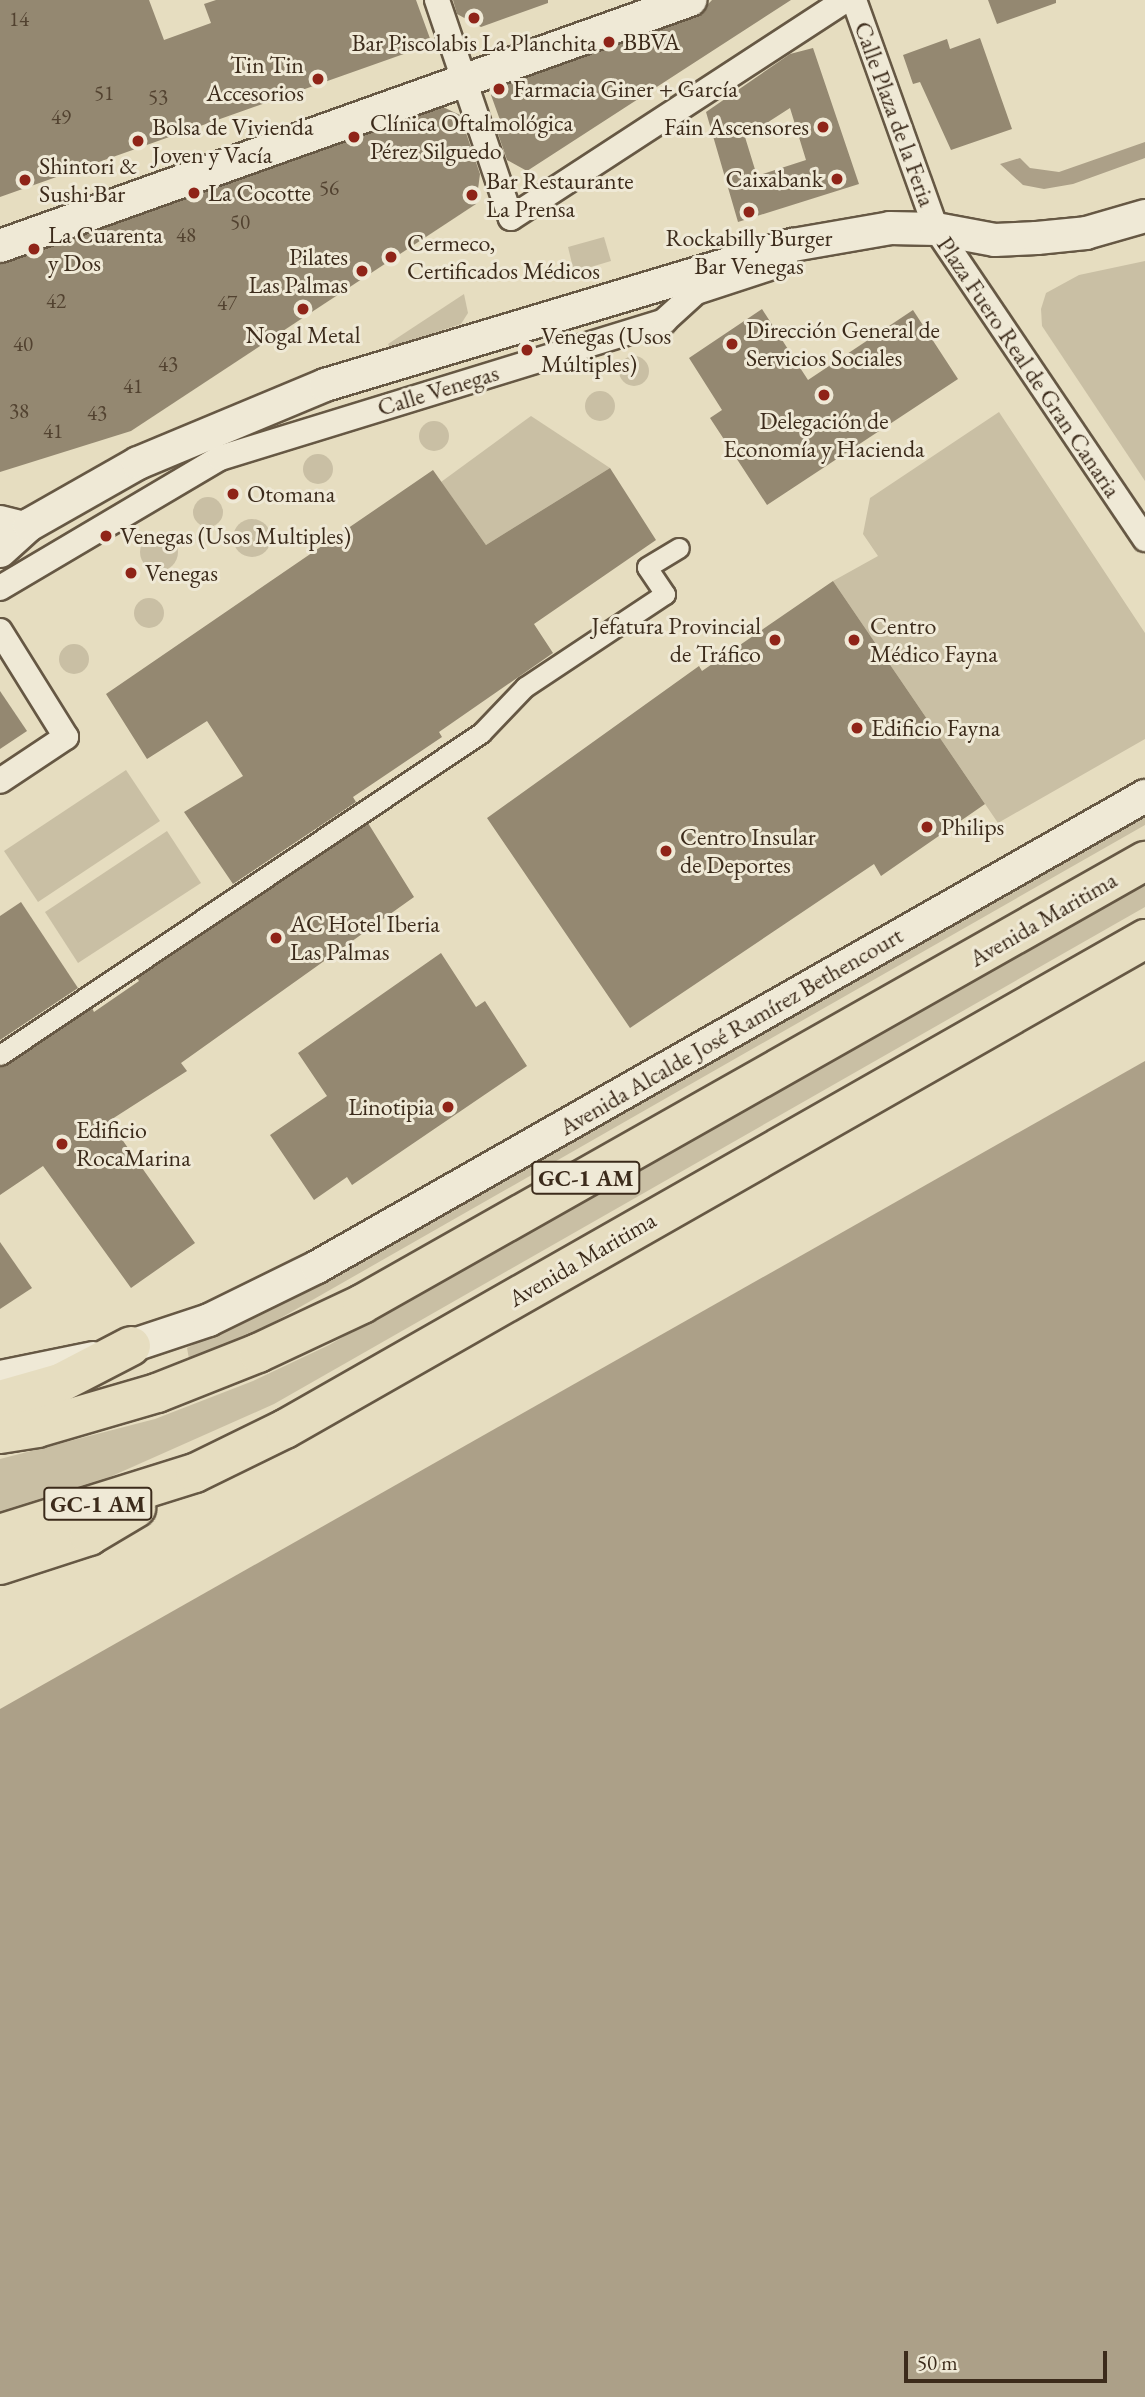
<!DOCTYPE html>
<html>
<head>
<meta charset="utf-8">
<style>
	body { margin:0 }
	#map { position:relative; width:1145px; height:2397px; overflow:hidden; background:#e6ddc0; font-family:"EB Garamond",serif }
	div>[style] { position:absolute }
	.green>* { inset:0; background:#c9bfa4 }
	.round { border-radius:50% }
	.water>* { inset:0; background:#aca088 }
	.building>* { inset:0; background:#948871 }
	.roads { filter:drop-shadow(2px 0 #665844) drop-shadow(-2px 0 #665844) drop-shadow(0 2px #665844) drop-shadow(0 -2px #665844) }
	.pedestrian>* { height:19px; margin:-9.5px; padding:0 9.5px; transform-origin:9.5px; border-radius:9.5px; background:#efe9d6 }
	.minor>* { height:24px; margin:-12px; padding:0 12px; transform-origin:12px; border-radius:12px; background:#efe9d6 }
	.tertiary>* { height:32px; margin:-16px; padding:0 16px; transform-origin:16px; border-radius:16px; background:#efe9d6 }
	.trunk>* { height:38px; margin:-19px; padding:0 19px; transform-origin:19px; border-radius:19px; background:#e6ddc0 }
	.dots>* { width:19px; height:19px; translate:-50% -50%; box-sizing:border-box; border:4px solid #efe9d6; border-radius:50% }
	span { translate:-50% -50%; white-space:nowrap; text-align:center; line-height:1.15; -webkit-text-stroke:6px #efe9d6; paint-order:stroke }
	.number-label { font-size:21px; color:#524230 }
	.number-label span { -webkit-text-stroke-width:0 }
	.shield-label span { padding:2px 5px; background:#efe9d6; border:2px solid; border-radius:5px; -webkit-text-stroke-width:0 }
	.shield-label { font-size:23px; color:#3c2b1b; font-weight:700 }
	.poi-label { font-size:24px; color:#3c2b1b }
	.left { translate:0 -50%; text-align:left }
	.right { translate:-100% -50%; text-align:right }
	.street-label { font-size:24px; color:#3c2b1b }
	.scale { position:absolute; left:904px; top:2351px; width:203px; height:32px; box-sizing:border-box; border:4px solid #3c2b1b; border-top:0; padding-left:9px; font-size:21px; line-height:24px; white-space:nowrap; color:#3c2b1b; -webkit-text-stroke:5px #efe9d6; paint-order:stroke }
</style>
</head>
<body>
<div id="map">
	<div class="green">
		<i style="clip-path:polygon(604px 237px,611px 261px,574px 272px,568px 247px)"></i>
		<i style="clip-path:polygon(1145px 261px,1145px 481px,1042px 326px,1041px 309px,1046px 293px,1079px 275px)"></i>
		<i style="clip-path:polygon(464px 294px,468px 313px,461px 324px,390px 348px,388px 344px)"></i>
		<i class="round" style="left:619px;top:356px;width:30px;height:30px"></i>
		<i class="round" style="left:585px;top:391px;width:30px;height:30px"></i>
		<i style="clip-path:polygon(999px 412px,1145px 633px,1145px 739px,998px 823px,833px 581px,878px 556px,863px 534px,870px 498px)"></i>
		<i style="clip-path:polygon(531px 416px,610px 468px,486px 545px,441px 482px)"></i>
		<i class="round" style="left:419px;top:421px;width:30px;height:30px"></i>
		<i class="round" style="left:303px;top:454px;width:30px;height:30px"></i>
		<i class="round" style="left:193px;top:497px;width:30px;height:30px"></i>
		<i class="round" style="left:233px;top:519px;width:38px;height:38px"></i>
		<i class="round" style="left:140px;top:533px;width:38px;height:38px"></i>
		<i class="round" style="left:134px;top:598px;width:30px;height:30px"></i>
		<i class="round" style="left:59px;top:644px;width:30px;height:30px"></i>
		<i style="clip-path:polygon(126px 770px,160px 821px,38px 902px,4px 851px)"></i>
		<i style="clip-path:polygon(1145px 810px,1145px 825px,258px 1331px,189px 1359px,187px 1348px,394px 1238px)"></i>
		<i style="clip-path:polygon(167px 831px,201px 883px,78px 963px,45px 912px)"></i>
		<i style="clip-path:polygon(1145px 884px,1145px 907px,274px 1404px,85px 1488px,0 1513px,0 1459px,155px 1419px,253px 1381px,329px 1345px)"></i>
	</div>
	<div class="water">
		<i style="clip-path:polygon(1145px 142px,1145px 158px,1073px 184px,1044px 189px,1023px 185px,1000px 164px,1020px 158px,1030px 168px,1059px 172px)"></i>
		<i style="clip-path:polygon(1145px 1061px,1145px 2397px,0 2397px,0 1709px)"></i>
	</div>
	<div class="building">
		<i style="clip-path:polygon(0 0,149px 0,164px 40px,211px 23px,204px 4px,216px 0,416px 0,432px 44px,0 197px)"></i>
		<i style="clip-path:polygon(453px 0,548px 0,548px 3px,481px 27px,457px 14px)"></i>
		<i style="clip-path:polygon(712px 0,791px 0,527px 171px,507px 160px,497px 131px,505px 134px,491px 95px,494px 89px,696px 17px)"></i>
		<i style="clip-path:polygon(988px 0,1056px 0,1056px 3px,997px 24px)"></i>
		<i style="clip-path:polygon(980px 38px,1012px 129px,951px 150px,920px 82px,913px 84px,903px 55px,947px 39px,950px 49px)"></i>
		<i style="clip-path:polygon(evenodd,813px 48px,859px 184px,738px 222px,706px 112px,790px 54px,813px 48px,790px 108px,806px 160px,757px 176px,745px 137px,790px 108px)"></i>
		<i style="clip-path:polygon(443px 107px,460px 115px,480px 174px,476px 204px,131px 431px,0 472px,0 264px)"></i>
		<i style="clip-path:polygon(762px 309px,808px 380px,913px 310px,958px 379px,767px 505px,710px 418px,722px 410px,689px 358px)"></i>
		<i style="clip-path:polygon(610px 468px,656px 540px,534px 624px,553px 653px,439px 732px,442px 737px,353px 797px,356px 802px,233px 884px,184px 812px,243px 776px,207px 721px,147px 759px,106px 694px,433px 470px,486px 545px)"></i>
		<i style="clip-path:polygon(833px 581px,985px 804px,881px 876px,874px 864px,630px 1028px,487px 818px,699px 666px,702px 671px)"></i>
		<i style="clip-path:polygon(0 691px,27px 731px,0 749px)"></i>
		<i style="clip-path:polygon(368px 823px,414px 897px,181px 1063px,187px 1071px,109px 1121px,195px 1243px,131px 1288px,43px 1166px,0 1195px,0 1067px,92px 1008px,94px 1012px,139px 981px,137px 978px)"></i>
		<i style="clip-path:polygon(21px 902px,78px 988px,0 1040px,0 916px)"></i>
		<i style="clip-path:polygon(441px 953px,476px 1007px,485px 1001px,527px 1066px,352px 1185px,347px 1177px,314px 1200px,270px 1135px,327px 1096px,298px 1053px)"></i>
		<i style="clip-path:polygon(0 1242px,32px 1288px,0 1309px)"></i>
	</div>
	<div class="roads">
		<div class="pedestrian">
			<i style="left:0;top:1055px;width:579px;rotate:-33.8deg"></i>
			<i style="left:481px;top:733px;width:64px;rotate:-46.3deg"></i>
			<i style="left:525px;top:687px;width:168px;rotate:-33.6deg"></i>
			<i style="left:665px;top:594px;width:32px;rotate:-124deg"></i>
			<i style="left:647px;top:567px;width:37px;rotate:-31deg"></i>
		</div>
		<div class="minor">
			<i style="left:437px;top:0;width:230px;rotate:71.3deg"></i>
			<i style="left:511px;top:218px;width:399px;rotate:-33.1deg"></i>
			<i style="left:854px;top:0;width:243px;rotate:70.3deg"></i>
			<i style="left:936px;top:229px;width:374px;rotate:56deg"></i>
			<i style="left:0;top:518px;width:30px;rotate:14deg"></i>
			<i style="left:0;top:588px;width:256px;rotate:-30.6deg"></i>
			<i style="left:220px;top:458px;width:465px;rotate:-17.1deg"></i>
			<i style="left:664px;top:321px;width:43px;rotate:-42.2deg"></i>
			<i style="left:696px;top:292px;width:94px;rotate:-18deg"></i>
			<i style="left:0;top:631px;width:125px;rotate:58.1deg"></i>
			<i style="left:66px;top:737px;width:79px;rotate:146.3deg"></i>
			<i style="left:0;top:1373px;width:95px;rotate:-11.5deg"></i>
		</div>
		<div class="tertiary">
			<i style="left:0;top:246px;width:733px;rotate:-19.62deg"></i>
			<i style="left:0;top:551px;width:39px;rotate:-42deg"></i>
			<i style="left:29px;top:525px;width:125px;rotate:-29.6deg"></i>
			<i style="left:138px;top:463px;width:203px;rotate:-22.6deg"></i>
			<i style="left:325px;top:385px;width:488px;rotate:-16.7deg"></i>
			<i style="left:793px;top:245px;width:98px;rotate:-9.9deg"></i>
			<i style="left:890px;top:228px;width:46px;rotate:1.2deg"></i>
			<i style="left:936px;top:229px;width:60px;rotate:10.6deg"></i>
			<i style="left:995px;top:240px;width:42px;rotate:-2.7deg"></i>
			<i style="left:1037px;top:238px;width:49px;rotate:-5.8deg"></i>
			<i style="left:1086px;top:233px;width:61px;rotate:-16.1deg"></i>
			<i style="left:131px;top:1346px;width:82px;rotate:-18.4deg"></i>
			<i style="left:209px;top:1320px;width:120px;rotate:-26.1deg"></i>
			<i style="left:317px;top:1267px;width:953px;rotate:-29.63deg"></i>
		</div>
		<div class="trunk">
			<i style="left:0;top:1400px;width:62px;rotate:-15.8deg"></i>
			<i style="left:60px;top:1383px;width:80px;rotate:-27.5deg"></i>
			<i style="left:0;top:1434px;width:37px;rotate:-9deg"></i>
			<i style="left:37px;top:1428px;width:125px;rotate:-16.3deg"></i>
			<i style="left:157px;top:1393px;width:109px;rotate:-21.6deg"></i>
			<i style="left:258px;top:1353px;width:115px;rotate:-25.2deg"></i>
			<i style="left:362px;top:1304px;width:900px;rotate:-29.5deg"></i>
			<i style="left:0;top:1534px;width:204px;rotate:-17.4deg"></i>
			<i style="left:195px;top:1473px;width:100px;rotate:-26.1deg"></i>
			<i style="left:285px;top:1429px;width:990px;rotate:-29.67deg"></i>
			<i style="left:0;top:1565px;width:94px;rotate:-18deg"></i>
			<i style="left:89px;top:1536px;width:55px;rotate:-30.8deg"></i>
		</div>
	</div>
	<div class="dots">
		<i style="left:474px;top:18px;background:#8f2418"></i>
		<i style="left:609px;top:42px;background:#8f2418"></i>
		<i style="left:318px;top:79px;background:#8f2418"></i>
		<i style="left:499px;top:89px;background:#8f2418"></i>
		<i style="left:823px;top:127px;background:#8f2418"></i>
		<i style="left:354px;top:137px;background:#8f2418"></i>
		<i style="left:138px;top:141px;background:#8f2418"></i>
		<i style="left:837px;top:179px;background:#8f2418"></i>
		<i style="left:25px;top:180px;background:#8f2418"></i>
		<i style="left:194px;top:193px;background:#8f2418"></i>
		<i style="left:472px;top:195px;background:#8f2418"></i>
		<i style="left:749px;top:212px;background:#8f2418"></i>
		<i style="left:34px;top:249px;background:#8f2418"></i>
		<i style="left:391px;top:257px;background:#8f2418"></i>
		<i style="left:362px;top:271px;background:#8f2418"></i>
		<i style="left:303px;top:309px;background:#8f2418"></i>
		<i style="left:732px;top:344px;background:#8f2418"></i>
		<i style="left:527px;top:350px;background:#8f2418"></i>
		<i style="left:824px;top:395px;background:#8f2418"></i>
		<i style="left:233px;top:494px;background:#8f2418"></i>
		<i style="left:106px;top:536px;background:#8f2418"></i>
		<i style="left:131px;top:573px;background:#8f2418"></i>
		<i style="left:775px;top:640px;background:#8f2418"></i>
		<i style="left:854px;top:640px;background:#8f2418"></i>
		<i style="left:857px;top:728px;background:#8f2418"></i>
		<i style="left:927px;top:827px;background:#8f2418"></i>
		<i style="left:666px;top:851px;background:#8f2418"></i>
		<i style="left:276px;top:938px;background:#8f2418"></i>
		<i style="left:448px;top:1107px;background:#8f2418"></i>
		<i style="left:62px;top:1144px;background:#8f2418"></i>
	</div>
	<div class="number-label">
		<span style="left:19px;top:19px">14</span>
		<span style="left:104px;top:93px">51</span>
		<span style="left:158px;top:97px">53</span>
		<span style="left:61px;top:117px">49</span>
		<span style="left:329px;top:188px">56</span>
		<span style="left:240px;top:222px">50</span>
		<span style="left:186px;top:235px">48</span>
		<span style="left:56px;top:301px">42</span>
		<span style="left:227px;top:303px">47</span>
		<span style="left:23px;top:344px">40</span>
		<span style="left:168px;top:364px">43</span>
		<span style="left:133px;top:386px">41</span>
		<span style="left:19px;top:411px">38</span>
		<span style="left:97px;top:413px">43</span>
		<span style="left:53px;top:431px">41</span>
	</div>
	<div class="shield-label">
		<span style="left:586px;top:1178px">GC-1 AM</span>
		<span style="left:98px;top:1504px">GC-1 AM</span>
	</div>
	<div class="poi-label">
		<span class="left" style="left:623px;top:42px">BBVA</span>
		<span style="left:474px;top:43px">Bar Piscolabis La Planchita</span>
		<span class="right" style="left:304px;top:79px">Tin Tin<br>Accesorios</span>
		<span class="left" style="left:513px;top:89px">Farmacia Giner + García</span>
		<span class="left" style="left:370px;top:137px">Clínica Oftalmológica<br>Pérez Silguedo</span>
		<span class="left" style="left:152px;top:141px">Bolsa de Vivienda<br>Joven y Vacía</span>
		<span class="right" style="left:809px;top:127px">Fain Ascensores</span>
		<span class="left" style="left:39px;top:180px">Shintori &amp;<br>Sushi Bar</span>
		<span class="right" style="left:823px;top:179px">Caixabank</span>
		<span class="left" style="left:486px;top:195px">Bar Restaurante<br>La Prensa</span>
		<span class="left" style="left:208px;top:193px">La Cocotte</span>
		<span class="left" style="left:48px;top:249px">La Cuarenta<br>y Dos</span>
		<span style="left:749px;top:252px">Rockabilly Burger<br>Bar Venegas</span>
		<span class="left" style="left:407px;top:257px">Cermeco,<br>Certificados Médicos</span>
		<span class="right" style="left:348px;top:271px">Pilates<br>Las Palmas</span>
		<span class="left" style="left:746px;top:344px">Dirección General de<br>Servicios Sociales</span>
		<span style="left:303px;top:335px">Nogal Metal</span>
		<span class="left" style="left:541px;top:350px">Venegas (Usos<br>Múltiples)</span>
		<span style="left:824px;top:435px">Delegación de<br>Economía y Hacienda</span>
		<span class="left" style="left:247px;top:494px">Otomana</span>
		<span class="left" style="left:120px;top:536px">Venegas (Usos Multiples)</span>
		<span class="left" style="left:145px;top:573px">Venegas</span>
		<span class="right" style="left:761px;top:640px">Jefatura Provincial<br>de Tráfico</span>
		<span class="left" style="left:870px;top:640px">Centro<br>Médico Fayna</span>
		<span class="left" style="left:871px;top:728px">Edificio Fayna</span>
		<span class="left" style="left:941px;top:827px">Philips</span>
		<span class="left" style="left:680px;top:851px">Centro Insular<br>de Deportes</span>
		<span class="left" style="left:290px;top:938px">AC Hotel Iberia<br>Las Palmas</span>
		<span class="right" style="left:434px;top:1107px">Linotipia</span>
		<span class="left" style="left:76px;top:1144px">Edificio<br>RocaMarina</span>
	</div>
	<div class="street-label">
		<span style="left:895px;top:114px;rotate:70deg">Calle Plaza de la Feria</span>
		<span style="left:1029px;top:367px;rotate:56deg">Plaza Fuero Real de Gran Canaria</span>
		<span style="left:438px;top:390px;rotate:-17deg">Calle Venegas</span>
		<span style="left:1043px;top:919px;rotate:-30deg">Avenida Maritima</span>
		<span style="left:731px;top:1031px;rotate:-30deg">Avenida Alcalde José Ramírez Bethencourt</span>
		<span style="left:582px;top:1259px;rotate:-30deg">Avenida Maritima</span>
	</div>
	<div class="scale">50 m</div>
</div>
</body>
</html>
